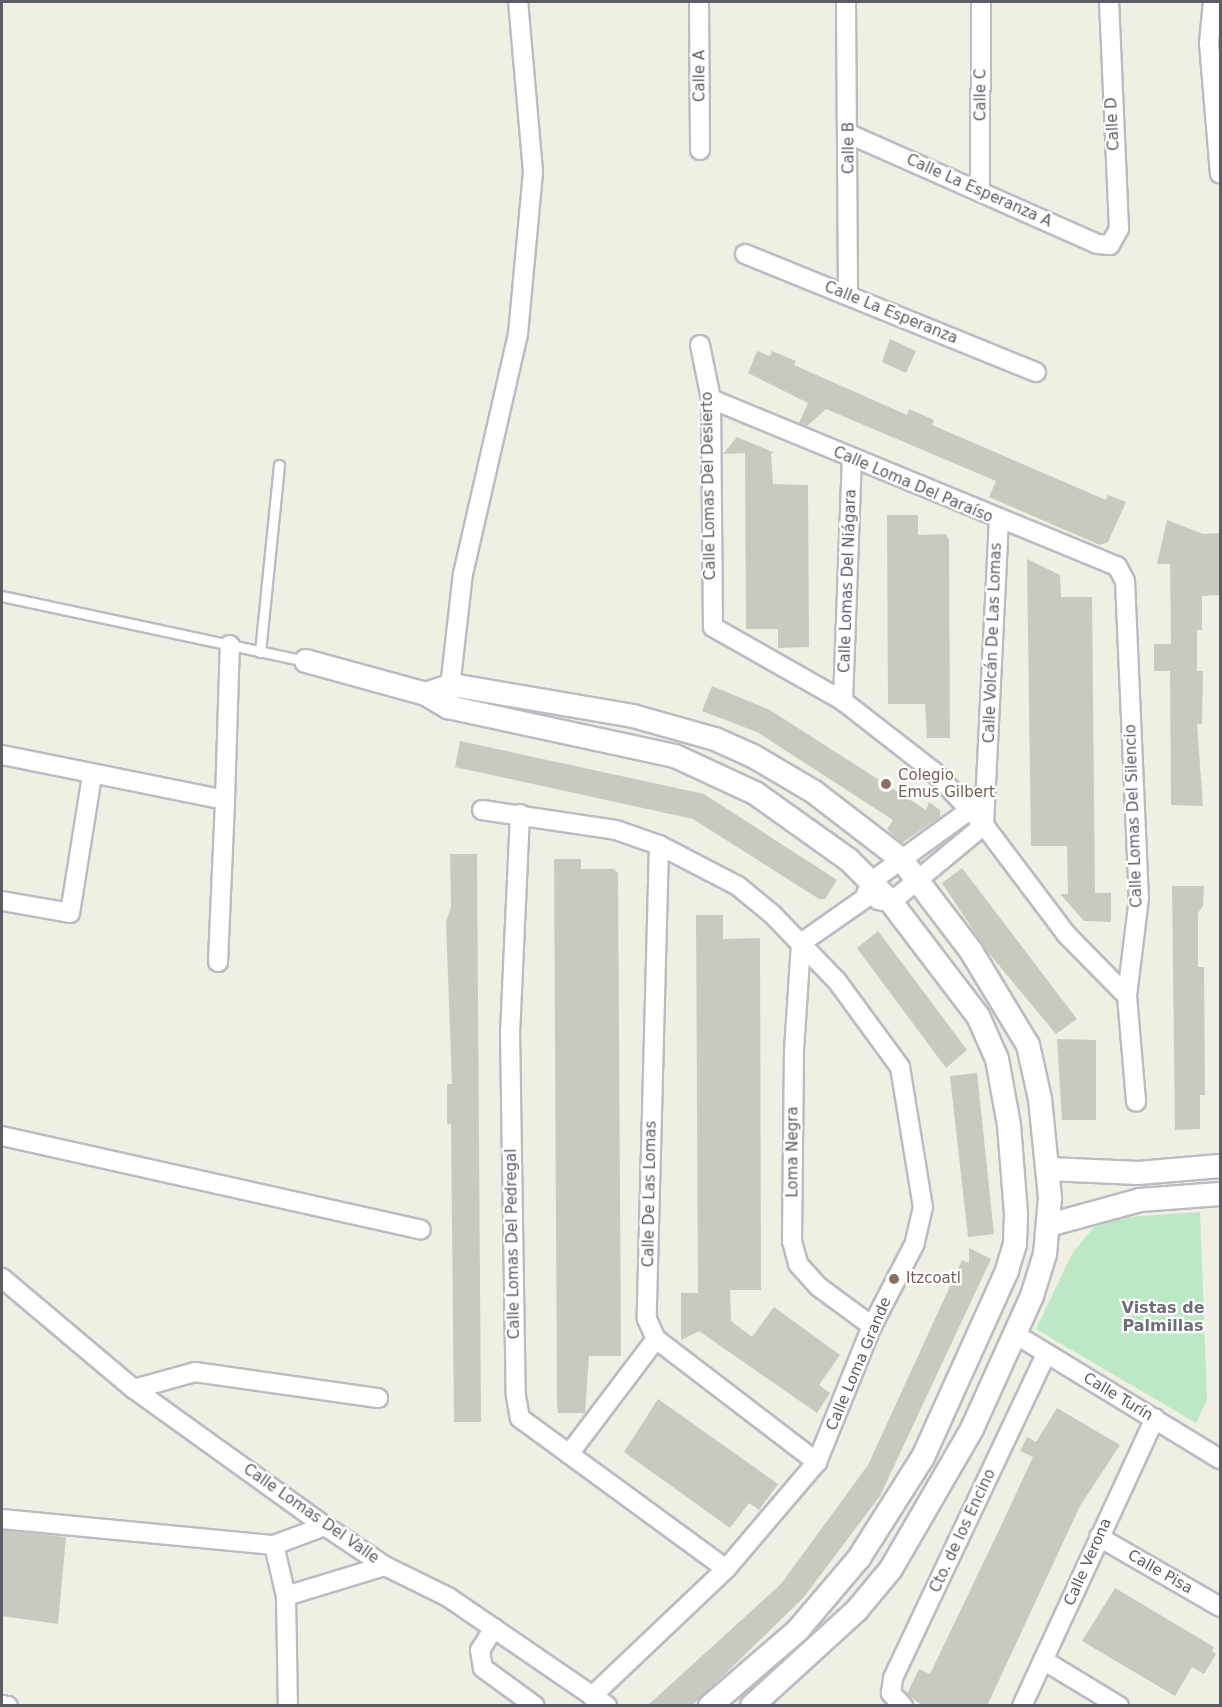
<!DOCTYPE html>
<html>
<head>
<meta charset="utf-8">
<style>
	body { margin:0 }
	#map { position:relative; width:1222px; height:1707px; overflow:hidden; background:#efefe3; font-family:"DejaVu Sans",sans-serif }
	div>[style] { position:absolute }
	.green>* { inset:0; background:#bde8c6 }
	.building>* { inset:0; background:#cac9c0 }
	.roads { filter:drop-shadow(2px 0 #bbbcc3) drop-shadow(-2px 0 #bbbcc3) drop-shadow(0 2px #bbbcc3) drop-shadow(0 -2px #bbbcc3) }
	.service>* { height:9px; margin:-4.5px; padding:0 4.5px; transform-origin:4.5px; border-radius:4.5px; background:#fff }
	.minor>* { height:18px; margin:-9px; padding:0 9px; transform-origin:9px; border-radius:9px; background:#fff }
	.tertiary>* { height:22px; margin:-11px; padding:0 11px; transform-origin:11px; border-radius:11px; background:#fff }
	.dots>* { width:16px; height:16px; translate:-50% -50%; box-sizing:border-box; border:3px solid #fff; border-radius:50% }
	span { translate:-50% -50%; white-space:nowrap; text-align:center; line-height:1.15; -webkit-text-stroke:4.5px #fff; paint-order:stroke }
	.street-label { font-size:15px; color:#5b5d65 }
	.education-label { font-size:15px; color:#785e54 }
	.left { translate:0 -50%; text-align:left }
	.neighbourhood-label { font-size:16px; color:#6c6f77; font-weight:700 }
	.frame { position:absolute; inset:0; border:3px solid #5b5d65; pointer-events:none }
</style>
</head>
<body>
<div id="map">
	<div class="green">
		<i style="clip-path:polygon(1200px 1212px,1207px 1400px,1196px 1423px,1036px 1329px,1073px 1252px,1094px 1227px,1127px 1217px)"></i>
	</div>
	<div class="building">
		<i style="clip-path:polygon(890px 339px,916px 351px,906px 373px,882px 362px)"></i>
		<i style="clip-path:polygon(757px 351px,770px 356px,772px 351px,796px 361px,794px 365px,907px 415px,909px 409px,934px 420px,932px 425px,1106px 500px,1108px 495px,1126px 502px,1108px 542px,1100px 545px,989px 497px,996px 481px,826px 409px,807px 426px,799px 423px,808px 403px,748px 373px)"></i>
		<i style="clip-path:polygon(737px 437px,775px 453px,771px 453px,773px 484px,808px 485px,809px 647px,778px 648px,778px 629px,746px 629px,745px 453px,723px 454px)"></i>
		<i style="clip-path:polygon(887px 515px,918px 515px,918px 535px,946px 534px,949px 540px,950px 738px,927px 738px,925px 704px,888px 704px)"></i>
		<i style="clip-path:polygon(1167px 520px,1203px 534px,1221px 533px,1221px 595px,1202px 596px,1202px 630px,1197px 630px,1197px 671px,1203px 671px,1202px 724px,1197px 724px,1203px 806px,1171px 805px,1170px 671px,1154px 671px,1154px 644px,1171px 644px,1170px 564px,1157px 564px)"></i>
		<i style="clip-path:polygon(1027px 559px,1060px 575px,1061px 597px,1092px 597px,1095px 893px,1111px 893px,1111px 922px,1084px 921px,1060px 894px,1068px 894px,1067px 846px,1031px 846px)"></i>
		<i style="clip-path:polygon(712px 686px,770px 710px,926px 810px,929px 802px,940px 810px,940px 817px,902px 843px,887px 829px,893px 820px,757px 732px,702px 711px)"></i>
		<i style="clip-path:polygon(460px 741px,704px 794px,837px 880px,825px 899px,819px 899px,693px 819px,455px 767px)"></i>
		<i style="clip-path:polygon(450px 854px,477px 854px,481px 1422px,454px 1422px,451px 1124px,447px 1124px,447px 1084px,452px 1084px,446px 922px,451px 907px)"></i>
		<i style="clip-path:polygon(554px 859px,581px 859px,581px 869px,614px 869px,618px 873px,621px 1356px,589px 1356px,585px 1413px,558px 1413px,557px 1403px)"></i>
		<i style="clip-path:polygon(962px 868px,1077px 1019px,1056px 1034px,987px 951px,942px 883px)"></i>
		<i style="clip-path:polygon(1172px 886px,1204px 886px,1203px 906px,1198px 913px,1198px 967px,1204px 967px,1205px 1095px,1200px 1095px,1200px 1129px,1175px 1130px)"></i>
		<i style="clip-path:polygon(696px 915px,723px 915px,723px 939px,760px 938px,761px 1290px,730px 1290px,731px 1321px,752px 1337px,774px 1307px,840px 1355px,819px 1385px,830px 1393px,817px 1413px,699px 1331px,681px 1340px,681px 1293px,698px 1293px)"></i>
		<i style="clip-path:polygon(878px 931px,967px 1050px,946px 1068px,859px 951px,857px 948px)"></i>
		<i style="clip-path:polygon(1057px 1039px,1096px 1040px,1096px 1120px,1062px 1120px)"></i>
		<i style="clip-path:polygon(977px 1073px,994px 1234px,968px 1237px,950px 1076px)"></i>
		<i style="clip-path:polygon(969px 1248px,991px 1259px,880px 1496px,804px 1597px,692px 1706px,647px 1706px,781px 1584px,868px 1465px,962px 1260px,969px 1263px)"></i>
		<i style="clip-path:polygon(658px 1399px,778px 1484px,759px 1510px,749px 1503px,730px 1528px,624px 1452px)"></i>
		<i style="clip-path:polygon(1057px 1408px,1120px 1445px,1080px 1506px,987px 1706px,923px 1706px,907px 1694px,919px 1669px,930px 1674px,999px 1530px,1033px 1457px,1020px 1451px,1027px 1437px,1036px 1442px)"></i>
		<i style="clip-path:polygon(3px 1530px,66px 1537px,58px 1624px,2px 1616px)"></i>
		<i style="clip-path:polygon(1115px 1588px,1214px 1647px,1212px 1651px,1216px 1654px,1204px 1674px,1192px 1667px,1175px 1696px,1082px 1641px)"></i>
	</div>
	<div class="roads">
		<div class="service">
			<i style="left:2px;top:596px;width:311px;rotate:12.1deg"></i>
			<i style="left:260px;top:652px;width:188px;rotate:-84.2deg"></i>
		</div>
		<div class="minor">
			<i style="left:699px;top:2px;width:148px;rotate:89.6deg"></i>
			<i style="left:846px;top:2px;width:293px;rotate:89.6deg"></i>
			<i style="left:1213px;top:2px;width:41px;rotate:95.6deg"></i>
			<i style="left:1209px;top:43px;width:131px;rotate:85.2deg"></i>
			<i style="left:849px;top:134px;width:271px;rotate:23.9deg"></i>
			<i style="left:1097px;top:244px;width:13px;rotate:4deg"></i>
			<i style="left:1110px;top:245px;width:18px;rotate:-61deg"></i>
			<i style="left:1119px;top:229px;width:227px;rotate:-92.5deg"></i>
			<i style="left:980px;top:189px;width:187px;rotate:-89.7deg"></i>
			<i style="left:745px;top:254px;width:314px;rotate:22.1deg"></i>
			<i style="left:700px;top:345px;width:55px;rotate:78.5deg"></i>
			<i style="left:711px;top:399px;width:228px;rotate:89.5deg"></i>
			<i style="left:713px;top:627px;width:150px;rotate:29.6deg"></i>
			<i style="left:843px;top:701px;width:114px;rotate:37.9deg"></i>
			<i style="left:933px;top:771px;width:74px;rotate:46.6deg"></i>
			<i style="left:984px;top:825px;width:136px;rotate:53deg"></i>
			<i style="left:1066px;top:934px;width:87px;rotate:45.5deg"></i>
			<i style="left:711px;top:399px;width:439px;rotate:22.4deg"></i>
			<i style="left:1117px;top:566px;width:17px;rotate:62deg"></i>
			<i style="left:1125px;top:581px;width:317px;rotate:87.5deg"></i>
			<i style="left:1139px;top:898px;width:99px;rotate:97deg"></i>
			<i style="left:1127px;top:996px;width:106px;rotate:85.1deg"></i>
			<i style="left:449px;top:696px;width:123px;rotate:-83.5deg"></i>
			<i style="left:463px;top:574px;width:246px;rotate:-77.1deg"></i>
			<i style="left:518px;top:334px;width:163px;rotate:-84.7deg"></i>
			<i style="left:533px;top:172px;width:171px;rotate:-95deg"></i>
			<i style="left:843px;top:701px;width:241px;rotate:-87.9deg"></i>
			<i style="left:2px;top:755px;width:227px;rotate:11.4deg"></i>
			<i style="left:225px;top:800px;width:155px;rotate:-88.2deg"></i>
			<i style="left:482px;top:810px;width:135px;rotate:8.5deg"></i>
			<i style="left:616px;top:830px;width:46px;rotate:19.2deg"></i>
			<i style="left:659px;top:845px;width:89px;rotate:27.4deg"></i>
			<i style="left:738px;top:886px;width:44px;rotate:39.5deg"></i>
			<i style="left:772px;top:914px;width:93px;rotate:45.9deg"></i>
			<i style="left:837px;top:981px;width:107px;rotate:53.8deg"></i>
			<i style="left:900px;top:1067px;width:142px;rotate:80.7deg"></i>
			<i style="left:923px;top:1207px;width:37px;rotate:103deg"></i>
			<i style="left:915px;top:1243px;width:93px;rotate:117.4deg"></i>
			<i style="left:872px;top:1326px;width:147px;rotate:112deg"></i>
			<i style="left:817px;top:1462px;width:140px;rotate:130.4deg"></i>
			<i style="left:726px;top:1569px;width:185px;rotate:136.5deg"></i>
			<i style="left:520px;top:814px;width:218px;rotate:92.6deg"></i>
			<i style="left:510px;top:1032px;width:364px;rotate:89.1deg"></i>
			<i style="left:516px;top:1396px;width:22px;rotate:80deg"></i>
			<i style="left:520px;top:1418px;width:255px;rotate:36.2deg"></i>
			<i style="left:659px;top:845px;width:474px;rotate:91.5deg"></i>
			<i style="left:647px;top:1319px;width:22px;rotate:66deg"></i>
			<i style="left:656px;top:1339px;width:203px;rotate:37.4deg"></i>
			<i style="left:866px;top:894px;width:14px;rotate:-65deg"></i>
			<i style="left:872px;top:881px;width:131px;rotate:-36deg"></i>
			<i style="left:864px;top:899px;width:77px;rotate:145.1deg"></i>
			<i style="left:801px;top:943px;width:107px;rotate:93.7deg"></i>
			<i style="left:794px;top:1050px;width:191px;rotate:90.6deg"></i>
			<i style="left:792px;top:1241px;width:24px;rotate:75deg"></i>
			<i style="left:798px;top:1264px;width:31px;rotate:48deg"></i>
			<i style="left:819px;top:1287px;width:66px;rotate:36.3deg"></i>
			<i style="left:878px;top:900px;width:13px;rotate:9deg"></i>
			<i style="left:891px;top:902px;width:121px;rotate:-39.6deg"></i>
			<i style="left:984px;top:825px;width:304px;rotate:-87.2deg"></i>
			<i style="left:2px;top:901px;width:69px;rotate:10deg"></i>
			<i style="left:70px;top:913px;width:139px;rotate:-80.9deg"></i>
			<i style="left:218px;top:962px;width:162px;rotate:-87.5deg"></i>
			<i style="left:2px;top:1136px;width:429px;rotate:12.6deg"></i>
			<i style="left:2px;top:1278px;width:172px;rotate:40.1deg"></i>
			<i style="left:134px;top:1389px;width:235px;rotate:35.7deg"></i>
			<i style="left:325px;top:1526px;width:72px;rotate:33.7deg"></i>
			<i style="left:385px;top:1566px;width:70px;rotate:26.2deg"></i>
			<i style="left:448px;top:1597px;width:193px;rotate:34.4deg"></i>
			<i style="left:1015px;top:1334px;width:240px;rotate:31.4deg"></i>
			<i style="left:134px;top:1389px;width:63px;rotate:-15.6deg"></i>
			<i style="left:195px;top:1372px;width:185px;rotate:8.1deg"></i>
			<i style="left:569px;top:1454px;width:144px;rotate:-52.9deg"></i>
			<i style="left:2px;top:1519px;width:273px;rotate:5.5deg"></i>
			<i style="left:274px;top:1545px;width:54px;rotate:-20.4deg"></i>
			<i style="left:1099px;top:1537px;width:140px;rotate:30deg"></i>
			<i style="left:274px;top:1545px;width:52px;rotate:76.8deg"></i>
			<i style="left:286px;top:1596px;width:110px;rotate:89deg"></i>
			<i style="left:286px;top:1596px;width:103px;rotate:-16.9deg"></i>
			<i style="left:494px;top:1628px;width:26px;rotate:122deg"></i>
			<i style="left:480px;top:1650px;width:18px;rotate:81deg"></i>
			<i style="left:483px;top:1668px;width:64px;rotate:36.2deg"></i>
			<i style="left:1043px;top:1660px;width:89px;rotate:31.2deg"></i>
			<i style="left:2px;top:1705px;width:6px;rotate:9deg"></i>
			<i style="left:903px;top:1706px;width:18px;rotate:-133deg"></i>
			<i style="left:891px;top:1693px;width:15px;rotate:-82deg"></i>
			<i style="left:893px;top:1678px;width:358px;rotate:-64.7deg"></i>
			<i style="left:1022px;top:1706px;width:317px;rotate:-65.2deg"></i>
		</div>
		<div class="tertiary">
			<i style="left:306px;top:661px;width:124px;rotate:15.4deg"></i>
			<i style="left:426px;top:694px;width:26px;rotate:31deg"></i>
			<i style="left:448px;top:707px;width:232px;rotate:12.2deg"></i>
			<i style="left:675px;top:756px;width:88px;rotate:24.8deg"></i>
			<i style="left:755px;top:793px;width:115px;rotate:35.5deg"></i>
			<i style="left:849px;top:860px;width:59px;rotate:45deg"></i>
			<i style="left:891px;top:902px;width:143px;rotate:52.7deg"></i>
			<i style="left:978px;top:1016px;width:47px;rotate:66.2deg"></i>
			<i style="left:997px;top:1059px;width:67px;rotate:79.7deg"></i>
			<i style="left:1009px;top:1125px;width:89px;rotate:85.5deg"></i>
			<i style="left:1016px;top:1214px;width:30px;rotate:92deg"></i>
			<i style="left:1015px;top:1244px;width:28px;rotate:107deg"></i>
			<i style="left:1007px;top:1271px;width:204px;rotate:114.3deg"></i>
			<i style="left:923px;top:1457px;width:120px;rotate:122.4deg"></i>
			<i style="left:859px;top:1558px;width:94px;rotate:130.3deg"></i>
			<i style="left:798px;top:1630px;width:116px;rotate:139.2deg"></i>
			<i style="left:426px;top:694px;width:28px;rotate:-19deg"></i>
			<i style="left:452px;top:685px;width:184px;rotate:9.7deg"></i>
			<i style="left:633px;top:716px;width:85px;rotate:15.7deg"></i>
			<i style="left:715px;top:739px;width:42px;rotate:24.1deg"></i>
			<i style="left:753px;top:756px;width:71px;rotate:30.5deg"></i>
			<i style="left:814px;top:792px;width:110px;rotate:37.6deg"></i>
			<i style="left:901px;top:859px;width:116px;rotate:52.7deg"></i>
			<i style="left:971px;top:951px;width:110px;rotate:58.8deg"></i>
			<i style="left:1028px;top:1045px;width:55px;rotate:77.5deg"></i>
			<i style="left:1040px;top:1099px;width:100px;rotate:84.2deg"></i>
			<i style="left:1050px;top:1198px;width:56px;rotate:95.1deg"></i>
			<i style="left:1045px;top:1254px;width:44px;rotate:107.2deg"></i>
			<i style="left:1032px;top:1296px;width:146px;rotate:114.3deg"></i>
			<i style="left:972px;top:1429px;width:162px;rotate:120.1deg"></i>
			<i style="left:891px;top:1569px;width:53px;rotate:129.7deg"></i>
			<i style="left:857px;top:1610px;width:142px;rotate:137.6deg"></i>
			<i style="left:1049px;top:1169px;width:89px;rotate:2.6deg"></i>
			<i style="left:1138px;top:1173px;width:82px;rotate:-4.9deg"></i>
			<i style="left:1049px;top:1225px;width:94px;rotate:-15.4deg"></i>
			<i style="left:1140px;top:1200px;width:80px;rotate:-4.3deg"></i>
		</div>
	</div>
	<div class="dots">
		<i style="left:886px;top:784px;background:#8d6e63"></i>
		<i style="left:894px;top:1279px;background:#8d6e63"></i>
	</div>
	<div class="street-label">
		<span style="left:700px;top:76px;rotate:-90deg">Calle A</span>
		<span style="left:981px;top:95px;rotate:-90deg">Calle C</span>
		<span style="left:1113px;top:124px;rotate:-93deg">Calle D</span>
		<span style="left:849px;top:148px;rotate:-90deg">Calle B</span>
		<span style="left:979px;top:191px;rotate:24deg">Calle La Esperanza A</span>
		<span style="left:891px;top:313px;rotate:22deg">Calle La Esperanza</span>
		<span style="left:913px;top:485px;rotate:23deg">Calle Loma Del Paraíso</span>
		<span style="left:709px;top:486px;rotate:-91deg">Calle Lomas Del Desierto</span>
		<span style="left:848px;top:581px;rotate:-88deg">Calle Lomas Del Niágara</span>
		<span style="left:993px;top:643px;rotate:-88deg">Calle Volcán De Las Lomas</span>
		<span style="left:1134px;top:816px;rotate:-92deg">Calle Lomas Del Silencio</span>
		<span style="left:793px;top:1152px;rotate:-90deg">Loma Negra</span>
		<span style="left:650px;top:1194px;rotate:-89deg">Calle De Las Lomas</span>
		<span style="left:513px;top:1244px;rotate:-91deg">Calle Lomas Del Pedregal</span>
		<span style="left:859px;top:1364px;rotate:-67deg">Calle Loma Grande</span>
		<span style="left:1118px;top:1397px;rotate:31deg">Calle Turín</span>
		<span style="left:311px;top:1514px;rotate:35deg">Calle Lomas Del Valle</span>
		<span style="left:963px;top:1531px;rotate:-65deg">Cto. de los Encino</span>
		<span style="left:1088px;top:1562px;rotate:-66deg">Calle Verona</span>
		<span style="left:1160px;top:1572px;rotate:30deg">Calle Pisa</span>
	</div>
	<div class="education-label">
		<span class="left" style="left:898px;top:784px">Colegio<br>Emus Gilbert</span>
		<span class="left" style="left:906px;top:1279px">Itzcoatl</span>
	</div>
	<div class="neighbourhood-label">
		<span style="left:1163px;top:1317px">Vistas de<br>Palmillas</span>
	</div>
	<div class="frame"></div>
</div>
</body>
</html>
